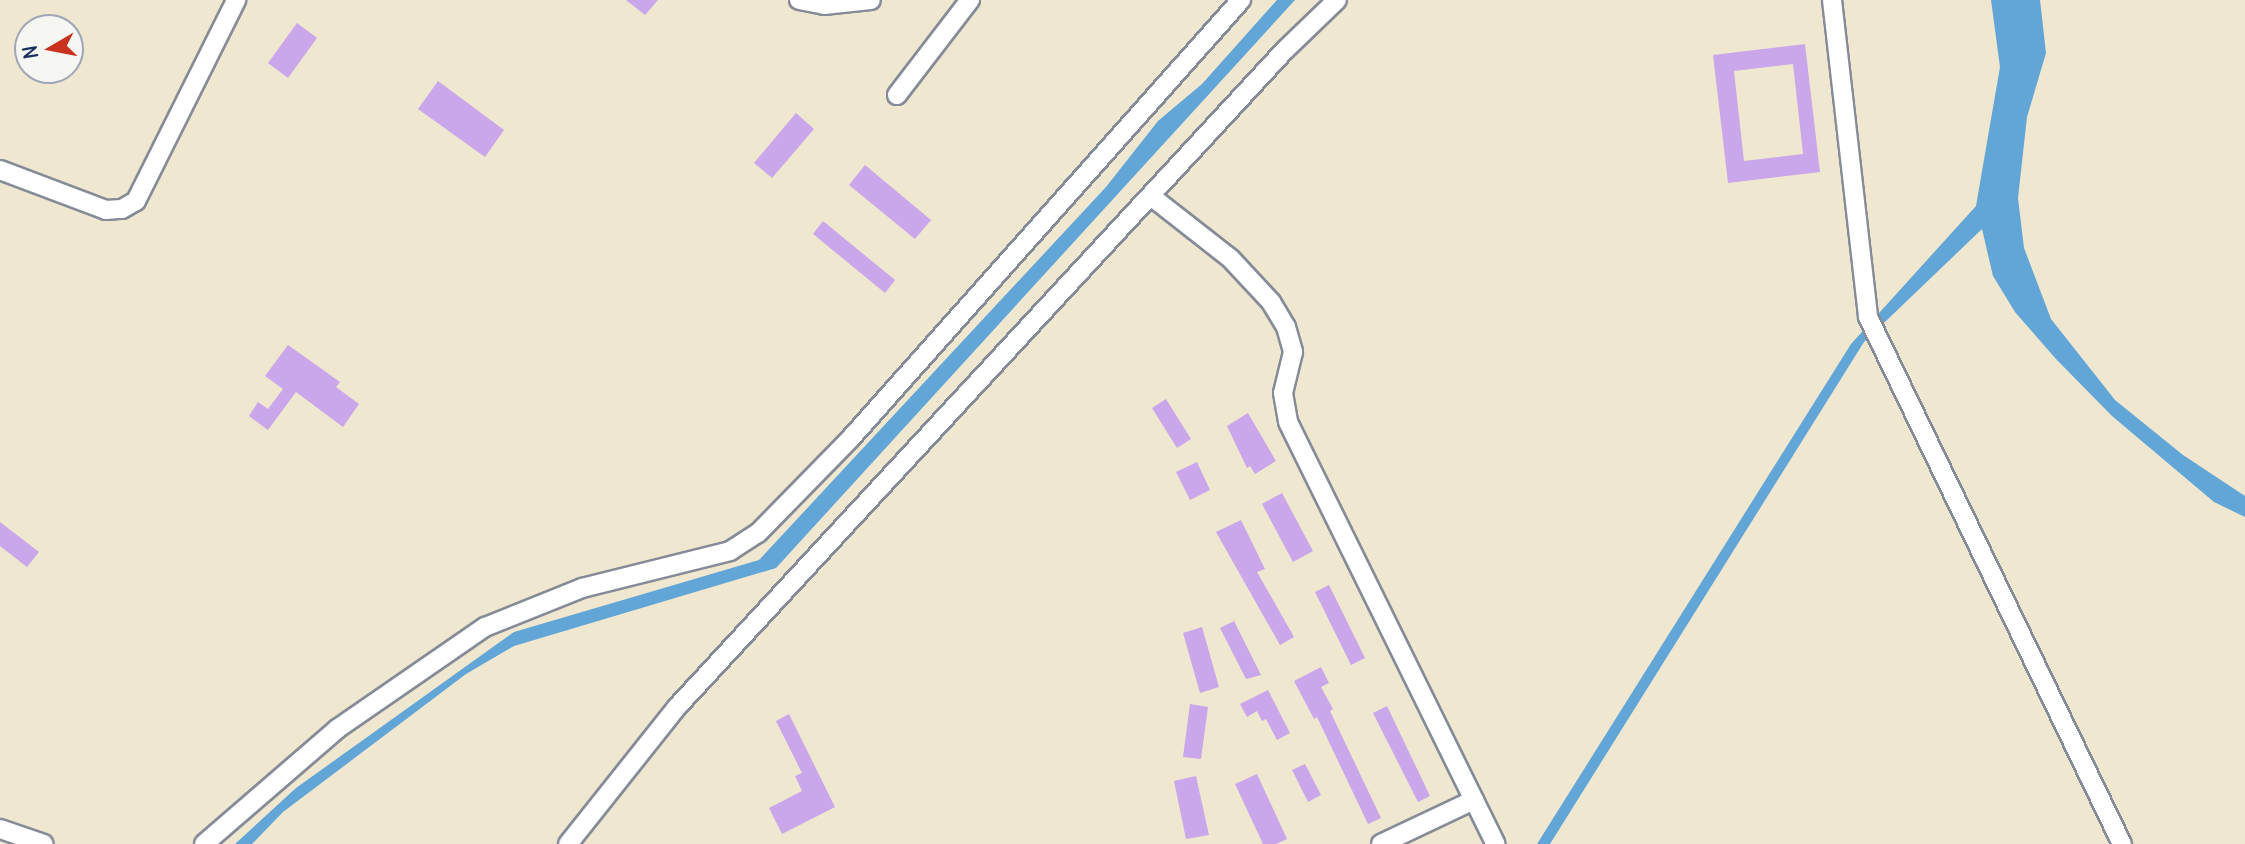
<!DOCTYPE html>
<html>
<head>
<meta charset="utf-8">
<style>
	body { margin:0 }
	#map { position:relative; width:2245px; height:844px; overflow:hidden; background:#efe7d0; font-family:Delius,sans-serif }
	div>[style] { position:absolute }
	.water>* { inset:0; background:#62a5d7 }
	.building>* { inset:0; background:#caa6ea }
	.roads { filter:drop-shadow(2px 0 #858b97) drop-shadow(-2px 0 #858b97) drop-shadow(0 2px #858b97) drop-shadow(0 -2px #858b97) }
	.minor>* { height:18px; margin:-9px; padding:0 9px; transform-origin:9px; border-radius:9px; background:#fff }
	span { translate:-50% -50%; white-space:nowrap; text-align:center; line-height:1.15; -webkit-text-stroke:6px #f6f6f2; paint-order:stroke }
	.north { position:absolute; left:14px; top:14px; width:70px; height:70px; box-sizing:border-box; background:#f6f6f2; border:2px solid #9ea6b7; border-radius:50%; rotate:260deg; font-size:19px; font-weight:700; line-height:28px; text-align:center; color:#1b2f5e }
	.north::after { content:''; display:block; margin:auto; width:24px; height:32px; background:#c8321e; clip-path:polygon(50% 0,100% 100%,50% 72%,0 100%) }
</style>
</head>
<body>
<div id="map">
	<div class="water">
		<i style="clip-path:polygon(1277px 0,1295px 0,776px 568px,514px 646px,466px 674px,283px 812px,252px 844px,235px 844px,296px 788px,514px 632px,759px 560px,1106px 187px,1158px 121px,1202px 84px)"></i>
		<i style="clip-path:polygon(1991px 0,2040px 0,2046px 53px,2027px 117px,2018px 198px,2024px 248px,2051px 319px,2115px 400px,2183px 455px,2245px 496px,2245px 517px,2214px 502px,2112px 416px,2056px 359px,2015px 312px,1993px 276px,1982px 229px,1864px 342px,1550px 844px,1537px 844px,1851px 344px,1976px 206px,2000px 67px)"></i>
	</div>
	<div class="building">
		<i style="clip-path:polygon(626px 0,658px 0,645px 15px)"></i>
		<i style="clip-path:polygon(297px 23px,317px 38px,288px 78px,268px 63px)"></i>
		<i style="clip-path:polygon(evenodd,1805px 44px,1820px 172px,1728px 183px,1713px 55px,1805px 44px,1793px 64px,1803px 154px,1744px 161px,1734px 71px,1793px 64px)"></i>
		<i style="clip-path:polygon(438px 81px,504px 130px,485px 157px,418px 109px)"></i>
		<i style="clip-path:polygon(796px 113px,814px 129px,772px 178px,754px 163px)"></i>
		<i style="clip-path:polygon(865px 165px,931px 220px,915px 239px,849px 185px)"></i>
		<i style="clip-path:polygon(823px 221px,895px 280px,885px 293px,813px 234px)"></i>
		<i style="clip-path:polygon(288px 345px,340px 382px,336px 387px,359px 404px,343px 427px,296px 392px,268px 430px,249px 416px,258px 402px,268px 409px,283px 389px,265px 376px)"></i>
		<i style="clip-path:polygon(1166px 399px,1191px 439px,1177px 448px,1152px 408px)"></i>
		<i style="clip-path:polygon(1248px 413px,1276px 461px,1255px 474px,1250px 466px,1247px 468px,1227px 426px)"></i>
		<i style="clip-path:polygon(1197px 462px,1210px 490px,1190px 500px,1176px 472px)"></i>
		<i style="clip-path:polygon(1282px 493px,1313px 551px,1293px 562px,1262px 504px)"></i>
		<i style="clip-path:polygon(1241px 520px,1265px 569px,1257px 572px,1294px 637px,1280px 645px,1216px 532px)"></i>
		<i style="clip-path:polygon(0 522px,39px 552px,27px 567px,0 546px)"></i>
		<i style="clip-path:polygon(1329px 585px,1365px 658px,1351px 665px,1315px 592px)"></i>
		<i style="clip-path:polygon(1234px 621px,1261px 675px,1246px 679px,1220px 628px)"></i>
		<i style="clip-path:polygon(1202px 627px,1219px 687px,1200px 693px,1183px 633px)"></i>
		<i style="clip-path:polygon(1321px 667px,1329px 683px,1321px 687px,1333px 709px,1330px 711px,1381px 818px,1368px 824px,1317px 717px,1314px 719px,1294px 681px)"></i>
		<i style="clip-path:polygon(1268px 690px,1290px 733px,1277px 740px,1266px 719px,1262px 721px,1257px 711px,1247px 717px,1240px 704px)"></i>
		<i style="clip-path:polygon(1190px 704px,1208px 707px,1201px 759px,1183px 757px)"></i>
		<i style="clip-path:polygon(1387px 706px,1430px 796px,1418px 802px,1373px 713px)"></i>
		<i style="clip-path:polygon(789px 714px,835px 807px,782px 834px,769px 808px,802px 791px,795px 776px,802px 773px,776px 721px)"></i>
		<i style="clip-path:polygon(1305px 764px,1321px 795px,1308px 802px,1292px 770px)"></i>
		<i style="clip-path:polygon(1257px 774px,1287px 839px,1276px 844px,1263px 844px,1235px 784px)"></i>
		<i style="clip-path:polygon(1196px 776px,1209px 835px,1186px 839px,1174px 781px)"></i>
	</div>
	<div class="roads">
		<div class="minor">
			<i style="left:799px;top:0;width:25px;rotate:11deg"></i>
			<i style="left:824px;top:5px;width:47px;rotate:-6.1deg"></i>
			<i style="left:1832px;top:0;width:319px;rotate:83.5deg"></i>
			<i style="left:1868px;top:317px;width:585px;rotate:64.27deg"></i>
			<i style="left:897px;top:95px;width:120px;rotate:-52.5deg"></i>
			<i style="left:0;top:170px;width:113px;rotate:20.7deg"></i>
			<i style="left:106px;top:210px;width:16px;rotate:-4deg"></i>
			<i style="left:122px;top:209px;width:16px;rotate:-30deg"></i>
			<i style="left:136px;top:201px;width:225px;rotate:-63.5deg"></i>
			<i style="left:1152px;top:197px;width:100px;rotate:38.1deg"></i>
			<i style="left:1231px;top:259px;width:59px;rotate:47.1deg"></i>
			<i style="left:1271px;top:302px;width:29px;rotate:59deg"></i>
			<i style="left:1286px;top:327px;width:26px;rotate:74deg"></i>
			<i style="left:1293px;top:352px;width:42px;rotate:103.7deg"></i>
			<i style="left:1283px;top:393px;width:29px;rotate:80deg"></i>
			<i style="left:1288px;top:422px;width:470px;rotate:63.8deg"></i>
			<i style="left:0;top:829px;width:46px;rotate:18.8deg"></i>
			<i style="left:204px;top:844px;width:176px;rotate:-40.8deg"></i>
			<i style="left:337px;top:729px;width:180px;rotate:-34.6deg"></i>
			<i style="left:485px;top:627px;width:105px;rotate:-21.9deg"></i>
			<i style="left:582px;top:588px;width:153px;rotate:-14deg"></i>
			<i style="left:730px;top:551px;width:33px;rotate:-33deg"></i>
			<i style="left:758px;top:533px;width:132px;rotate:-45.6deg"></i>
			<i style="left:850px;top:439px;width:588px;rotate:-48.31deg"></i>
			<i style="left:568px;top:844px;width:175px;rotate:-51.5deg"></i>
			<i style="left:677px;top:707px;width:895px;rotate:-47.22deg"></i>
			<i style="left:1285px;top:50px;width:72px;rotate:-43.9deg"></i>
			<i style="left:1381px;top:844px;width:103px;rotate:-25.3deg"></i>
		</div>
	</div>
	<div class="north">N</div>
</div>
</body>
</html>
